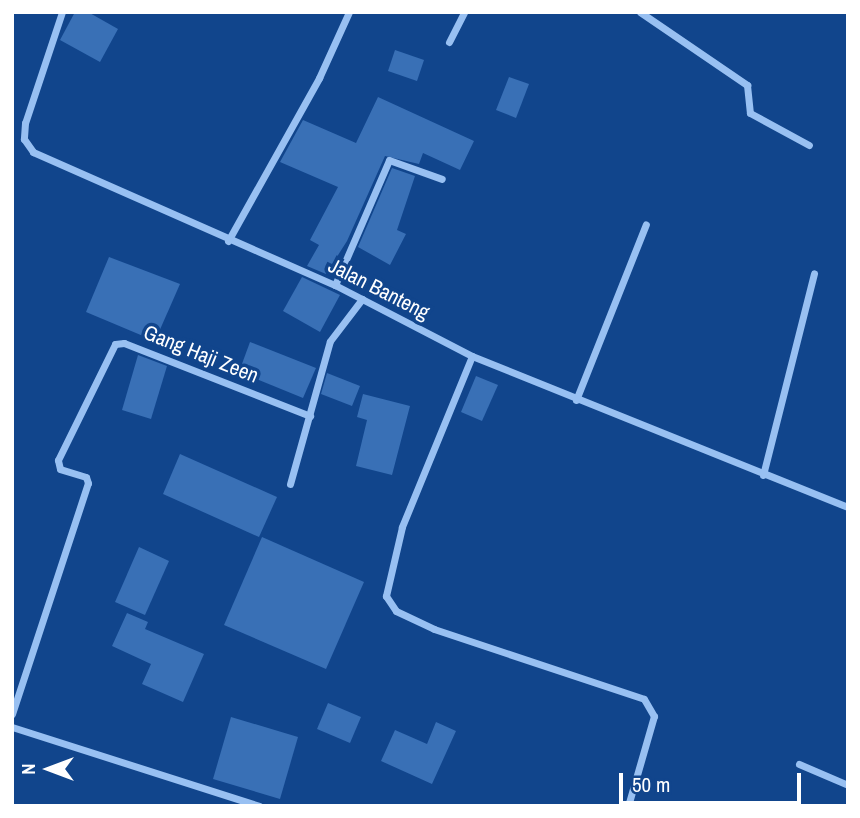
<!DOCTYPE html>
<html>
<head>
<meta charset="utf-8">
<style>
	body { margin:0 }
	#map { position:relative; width:860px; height:818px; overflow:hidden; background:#11458c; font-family:"Archivo Narrow",sans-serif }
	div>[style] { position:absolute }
	.building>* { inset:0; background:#3970b6 }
	.street>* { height:7px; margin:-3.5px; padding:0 3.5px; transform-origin:3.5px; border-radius:3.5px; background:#98c0f2 }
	span { translate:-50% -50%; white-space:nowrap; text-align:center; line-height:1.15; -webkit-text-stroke:7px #11458c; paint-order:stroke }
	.street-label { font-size:21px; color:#fff }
	.frame { position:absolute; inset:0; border:14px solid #fff; pointer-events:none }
	.north { position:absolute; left:14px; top:734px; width:70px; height:70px; -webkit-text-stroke:5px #11458c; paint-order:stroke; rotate:270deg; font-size:19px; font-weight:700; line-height:28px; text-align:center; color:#fff }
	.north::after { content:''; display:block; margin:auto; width:24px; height:32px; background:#fff; clip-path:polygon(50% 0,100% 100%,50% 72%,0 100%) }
	.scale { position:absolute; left:619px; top:773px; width:182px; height:32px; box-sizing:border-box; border:4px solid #fff; border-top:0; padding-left:9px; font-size:21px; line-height:24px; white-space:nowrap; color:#fff; -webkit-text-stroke:5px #11458c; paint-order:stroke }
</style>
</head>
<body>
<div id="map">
	<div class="building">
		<i style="clip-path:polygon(75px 12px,88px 12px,118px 29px,100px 62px,60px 40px)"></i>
		<i style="clip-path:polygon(395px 50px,424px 60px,417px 81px,388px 71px)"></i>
		<i style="clip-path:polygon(509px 77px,529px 84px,516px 118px,496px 110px)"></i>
		<i style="clip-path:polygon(378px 97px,474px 141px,460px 170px,423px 153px,419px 164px,385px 156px,347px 241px,326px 274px,307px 266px,319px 245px,310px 240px,338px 187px,280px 162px,303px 120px,356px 143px)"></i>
		<i style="clip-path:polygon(392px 168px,415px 176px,397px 230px,406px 234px,390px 265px,358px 247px)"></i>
		<i style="clip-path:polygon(109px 257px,180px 284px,155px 341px,86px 312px)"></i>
		<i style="clip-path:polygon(302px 277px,340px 295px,320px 332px,283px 311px)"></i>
		<i style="clip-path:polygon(250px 342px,316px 368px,303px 398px,239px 372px)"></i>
		<i style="clip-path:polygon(138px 355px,167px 366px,151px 419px,122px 410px)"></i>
		<i style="clip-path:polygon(327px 373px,360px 386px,352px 406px,321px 394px)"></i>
		<i style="clip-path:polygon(476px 376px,498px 385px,482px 421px,461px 412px)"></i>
		<i style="clip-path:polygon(363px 394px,410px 406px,392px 475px,356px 466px,367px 420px,357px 417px)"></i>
		<i style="clip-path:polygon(180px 454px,277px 497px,259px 537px,163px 494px)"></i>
		<i style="clip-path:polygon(262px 537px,364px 582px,326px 669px,224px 625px)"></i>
		<i style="clip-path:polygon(139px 547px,169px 561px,145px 615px,115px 602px)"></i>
		<i style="clip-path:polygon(127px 613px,148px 622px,145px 629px,204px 654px,183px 702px,142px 684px,151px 664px,112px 646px)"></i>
		<i style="clip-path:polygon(328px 703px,361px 717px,350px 743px,317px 729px)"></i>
		<i style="clip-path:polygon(231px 717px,298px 737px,280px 799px,213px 779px)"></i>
		<i style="clip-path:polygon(436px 722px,456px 731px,432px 784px,381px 761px,395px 730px,427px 744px)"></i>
	</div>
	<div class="street">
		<i style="left:62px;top:12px;width:117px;rotate:108.4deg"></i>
		<i style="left:25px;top:123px;width:16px;rotate:94deg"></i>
		<i style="left:24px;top:139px;width:16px;rotate:55deg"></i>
		<i style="left:33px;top:152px;width:330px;rotate:23.8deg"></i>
		<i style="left:335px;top:285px;width:154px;rotate:27.4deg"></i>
		<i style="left:472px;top:356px;width:405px;rotate:21.9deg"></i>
		<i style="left:640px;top:12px;width:130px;rotate:34.3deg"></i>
		<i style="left:747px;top:85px;width:28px;rotate:84deg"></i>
		<i style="left:750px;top:113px;width:67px;rotate:28.5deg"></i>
		<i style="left:449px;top:42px;width:34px;rotate:-63deg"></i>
		<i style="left:228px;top:241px;width:187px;rotate:-60.8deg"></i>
		<i style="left:319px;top:78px;width:72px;rotate:-65.6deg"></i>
		<i style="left:335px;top:285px;width:136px;rotate:-66.6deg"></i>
		<i style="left:389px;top:160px;width:56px;rotate:19.7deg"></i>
		<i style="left:472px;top:356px;width:185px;rotate:112.3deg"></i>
		<i style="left:402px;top:527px;width:71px;rotate:103.1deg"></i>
		<i style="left:386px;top:596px;width:18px;rotate:56deg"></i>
		<i style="left:396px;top:611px;width:42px;rotate:25.3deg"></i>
		<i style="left:434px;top:629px;width:221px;rotate:18.4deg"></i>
		<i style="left:644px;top:699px;width:20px;rotate:60deg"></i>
		<i style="left:654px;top:716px;width:94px;rotate:106.1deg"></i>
		<i style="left:576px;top:400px;width:189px;rotate:-68.3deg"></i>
		<i style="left:763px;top:475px;width:208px;rotate:-75.8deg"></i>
		<i style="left:290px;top:484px;width:148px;rotate:-74.4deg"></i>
		<i style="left:330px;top:341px;width:53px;rotate:-52.7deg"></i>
		<i style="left:12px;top:714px;width:243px;rotate:-71.8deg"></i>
		<i style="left:88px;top:483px;width:6px;rotate:-108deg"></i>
		<i style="left:86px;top:477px;width:27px;rotate:-163deg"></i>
		<i style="left:60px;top:469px;width:9px;rotate:-103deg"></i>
		<i style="left:58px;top:460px;width:129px;rotate:-63.8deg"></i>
		<i style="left:115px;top:344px;width:9px;rotate:-6deg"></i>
		<i style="left:124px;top:343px;width:200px;rotate:21.4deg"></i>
		<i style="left:12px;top:727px;width:260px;rotate:17.7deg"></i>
		<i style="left:799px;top:764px;width:53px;rotate:23.2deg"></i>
	</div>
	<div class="street-label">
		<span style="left:379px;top:289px;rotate:27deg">Jalan Banteng</span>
		<span style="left:201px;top:354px;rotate:22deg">Gang Haji Zeen</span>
	</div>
	<div class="frame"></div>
	<div class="north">N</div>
	<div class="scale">50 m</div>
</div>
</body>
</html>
